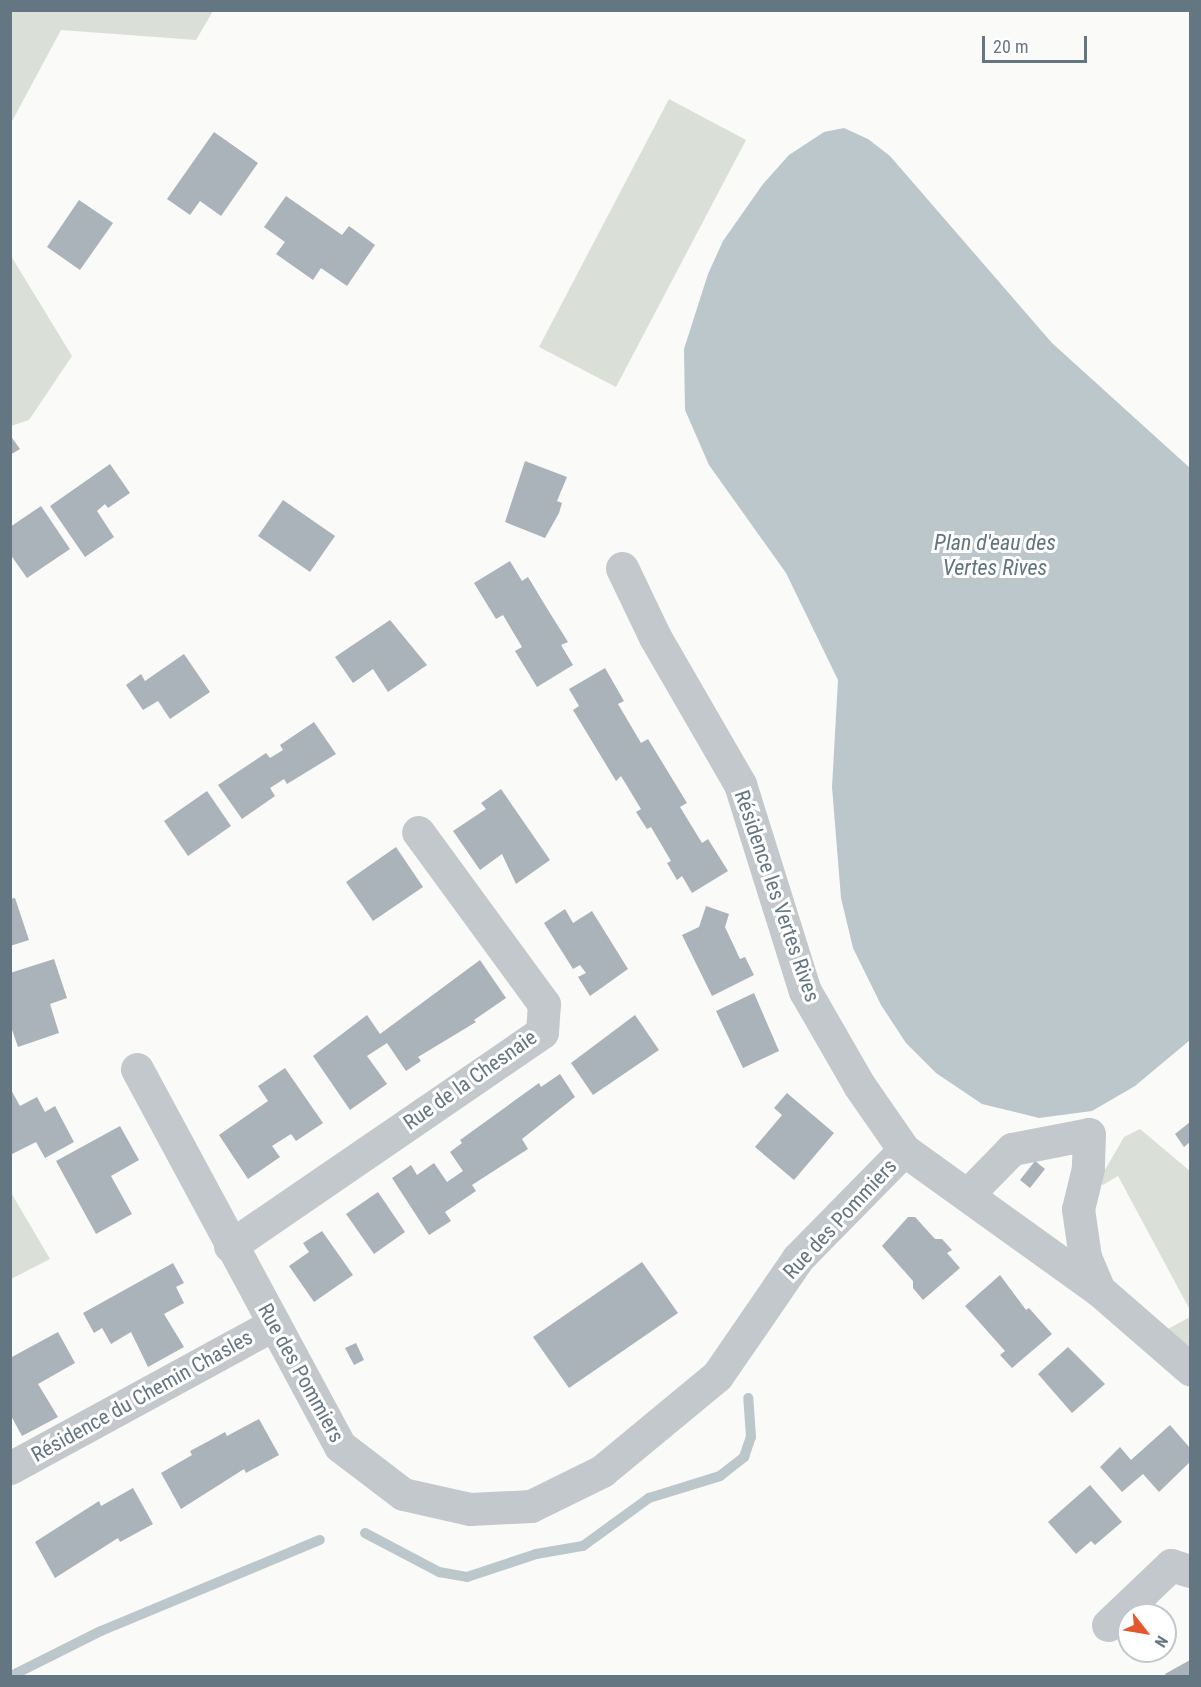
<!DOCTYPE html>
<html>
<head>
<meta charset="utf-8">
<style>
	body { margin:0 }
	#map { position:relative; width:1201px; height:1687px; overflow:hidden; background:#fafaf8; font-family:"Roboto Condensed",sans-serif }
	div>[style] { position:absolute }
	.green>* { inset:0; background:#dadfd7 }
	.water>* { inset:0; background:#bbc7cb }
	.stream>* { height:10px; margin:-5px; padding:0 5px; transform-origin:5px; border-radius:5px; background:#bbc7cb }
	.building>* { inset:0; background:#aab3b9 }
	.minor>* { height:33px; margin:-16.5px; padding:0 16.5px; transform-origin:16.5px; border-radius:16.5px; background:#c3c8cc }
	span { translate:-50% -50%; white-space:nowrap; text-align:center; line-height:1.15; -webkit-text-stroke:6px #fff; paint-order:stroke }
	.street-label { font-size:21px; color:#657683 }
	.water-label { font-size:22px; color:#60757c; font-style:italic }
	.frame { position:absolute; inset:0; border:12px solid #657683; pointer-events:none }
	.north { position:absolute; left:1117px; top:1603px; width:60px; height:60px; box-sizing:border-box; background:#fff; border:2px solid #c1c8cd; border-radius:50%; rotate:121deg; font-size:16px; font-weight:700; line-height:24px; text-align:center; color:#657683 }
	.north::after { content:''; display:block; margin:auto; width:21px; height:27px; background:#e4572e; clip-path:polygon(50% 0,100% 100%,50% 72%,0 100%) }
	.scale { position:absolute; left:982px; top:36px; width:105px; height:27px; box-sizing:border-box; border:3px solid #657683; border-top:0; padding-left:8px; font-size:18px; line-height:21px; white-space:nowrap; color:#657683; -webkit-text-stroke:4px #fff; paint-order:stroke }
</style>
</head>
<body>
<div id="map">
	<div class="green">
		<i style="clip-path:polygon(11px 10px,213px 10px,213px 11px,196px 40px,61px 30px,11px 123px)"></i>
		<i style="clip-path:polygon(669px 99px,746px 140px,616px 387px,539px 347px)"></i>
		<i style="clip-path:polygon(11px 256px,72px 356px,29px 420px,11px 426px)"></i>
		<i style="clip-path:polygon(1140px 1129px,1190px 1171px,1190px 1310px,1118px 1176px,1103px 1185px,1098px 1182px,1124px 1137px)"></i>
		<i style="clip-path:polygon(10px 1191px,50px 1259px,11px 1279px,10px 1279px)"></i>
		<i style="clip-path:polygon(1190px 1317px,1190px 1347px,1166px 1330px)"></i>
	</div>
	<div class="water">
		<i style="clip-path:polygon(844px 128px,868px 139px,890px 156px,1052px 343px,1190px 468px,1190px 1040px,1135px 1086px,1092px 1111px,1039px 1118px,982px 1104px,936px 1073px,906px 1043px,881px 1005px,853px 948px,841px 898px,832px 787px,838px 680px,786px 573px,709px 465px,685px 410px,684px 349px,708px 274px,723px 241px,763px 184px,789px 155px,824px 132px)"></i>
	</div>
	<div class="stream">
		<i style="left:365px;top:1533px;width:84px;rotate:27.8deg"></i>
		<i style="left:439px;top:1572px;width:28px;rotate:10deg"></i>
		<i style="left:467px;top:1577px;width:73px;rotate:-18.4deg"></i>
		<i style="left:536px;top:1554px;width:48px;rotate:-9.7deg"></i>
		<i style="left:583px;top:1546px;width:82px;rotate:-36deg"></i>
		<i style="left:649px;top:1498px;width:74px;rotate:-17.2deg"></i>
		<i style="left:720px;top:1476px;width:31px;rotate:-38deg"></i>
		<i style="left:744px;top:1457px;width:21px;rotate:-71deg"></i>
		<i style="left:751px;top:1437px;width:39px;rotate:-94deg"></i>
		<i style="left:11px;top:1676px;width:101px;rotate:-26.6deg"></i>
		<i style="left:101px;top:1631px;width:237px;rotate:-22.6deg"></i>
	</div>
	<div class="building">
		<i style="clip-path:polygon(214px 132px,258px 163px,221px 216px,200px 201px,190px 215px,167px 199px)"></i>
		<i style="clip-path:polygon(286px 196px,342px 235px,349px 226px,375px 245px,347px 286px,321px 268px,313px 280px,276px 254px,285px 242px,264px 227px)"></i>
		<i style="clip-path:polygon(79px 200px,113px 223px,80px 270px,47px 247px)"></i>
		<i style="clip-path:polygon(10px 435px,20px 449px,10px 455px)"></i>
		<i style="clip-path:polygon(525px 461px,567px 477px,557px 501px,562px 503px,559px 513px,545px 538px,505px 522px)"></i>
		<i style="clip-path:polygon(110px 464px,130px 493px,108px 508px,105px 504px,97px 511px,114px 537px,85px 557px,50px 506px)"></i>
		<i style="clip-path:polygon(283px 500px,335px 536px,310px 572px,258px 536px)"></i>
		<i style="clip-path:polygon(41px 506px,70px 549px,27px 578px,10px 554px,10px 527px)"></i>
		<i style="clip-path:polygon(510px 561px,522px 581px,528px 577px,548px 610px,568px 642px,561px 645px,573px 665px,537px 687px,515px 651px,522px 647px,503px 615px,496px 619px,474px 583px)"></i>
		<i style="clip-path:polygon(390px 620px,427px 665px,388px 692px,373px 669px,353px 683px,335px 657px)"></i>
		<i style="clip-path:polygon(184px 654px,210px 692px,170px 719px,158px 701px,143px 710px,126px 685px,141px 674px,145px 681px)"></i>
		<i style="clip-path:polygon(605px 668px,624px 701px,618px 704px,641px 743px,648px 739px,687px 803px,680px 807px,702px 843px,708px 839px,728px 871px,692px 893px,682px 876px,677px 880px,667px 863px,671px 861px,651px 827px,647px 829px,636px 812px,641px 809px,621px 776px,616px 781px,573px 710px,579px 706px,569px 689px)"></i>
		<i style="clip-path:polygon(314px 722px,336px 754px,287px 784px,284px 779px,270px 788px,275px 796px,242px 819px,218px 785px,266px 753px,270px 758px,283px 750px,280px 745px)"></i>
		<i style="clip-path:polygon(501px 789px,550px 860px,516px 884px,502px 854px,480px 870px,453px 831px,486px 809px,481px 803px)"></i>
		<i style="clip-path:polygon(207px 791px,231px 826px,188px 856px,164px 821px)"></i>
		<i style="clip-path:polygon(396px 847px,423px 887px,373px 921px,346px 882px)"></i>
		<i style="clip-path:polygon(15px 898px,29px 940px,10px 946px,10px 899px)"></i>
		<i style="clip-path:polygon(706px 906px,729px 914px,725px 927px,740px 959px,745px 957px,754px 975px,712px 996px,682px 935px,699px 927px)"></i>
		<i style="clip-path:polygon(565px 909px,573px 923px,592px 911px,628px 969px,590px 996px,578px 977px,586px 973px,580px 965px,573px 969px,544px 923px)"></i>
		<i style="clip-path:polygon(54px 959px,67px 998px,50px 1004px,59px 1033px,18px 1047px,10px 1024px,10px 973px)"></i>
		<i style="clip-path:polygon(480px 960px,506px 998px,474px 1020px,476px 1022px,418px 1057px,421px 1061px,406px 1071px,387px 1043px,367px 1056px,387px 1084px,350px 1110px,313px 1056px,367px 1015px,380px 1034px)"></i>
		<i style="clip-path:polygon(754px 993px,779px 1051px,743px 1068px,716px 1011px)"></i>
		<i style="clip-path:polygon(635px 1015px,659px 1050px,593px 1095px,571px 1063px)"></i>
		<i style="clip-path:polygon(285px 1068px,323px 1123px,296px 1141px,291px 1134px,272px 1146px,280px 1157px,248px 1179px,219px 1135px,268px 1101px,258px 1086px)"></i>
		<i style="clip-path:polygon(560px 1074px,575px 1097px,522px 1139px,528px 1149px,472px 1185px,476px 1191px,445px 1212px,451px 1221px,429px 1235px,392px 1178px,411px 1165px,417px 1175px,434px 1163px,447px 1182px,463px 1171px,450px 1152px,462px 1143px,460px 1140px,539px 1083px,541px 1087px)"></i>
		<i style="clip-path:polygon(10px 1088px,20px 1106px,37px 1097px,45px 1112px,55px 1106px,74px 1142px,45px 1158px,36px 1142px,10px 1155px)"></i>
		<i style="clip-path:polygon(787px 1093px,834px 1133px,794px 1180px,755px 1147px,782px 1115px,774px 1108px)"></i>
		<i style="clip-path:polygon(1190px 1122px,1190px 1142px,1184px 1147px,1175px 1134px)"></i>
		<i style="clip-path:polygon(120px 1126px,139px 1160px,111px 1176px,132px 1214px,96px 1234px,56px 1161px)"></i>
		<i style="clip-path:polygon(1035px 1161px,1045px 1169px,1030px 1188px,1020px 1180px)"></i>
		<i style="clip-path:polygon(378px 1192px,405px 1232px,374px 1254px,346px 1214px)"></i>
		<i style="clip-path:polygon(908px 1217px,915px 1217px,935px 1239px,942px 1239px,952px 1250px,947px 1253px,960px 1268px,923px 1300px,913px 1288px,913px 1281px,882px 1246px)"></i>
		<i style="clip-path:polygon(322px 1231px,353px 1275px,314px 1302px,289px 1266px,309px 1252px,303px 1243px)"></i>
		<i style="clip-path:polygon(642px 1262px,678px 1313px,569px 1388px,533px 1337px)"></i>
		<i style="clip-path:polygon(173px 1263px,184px 1283px,176px 1287px,184px 1303px,164px 1314px,184px 1347px,148px 1367px,131px 1332px,111px 1344px,102px 1328px,94px 1333px,83px 1313px)"></i>
		<i style="clip-path:polygon(1000px 1275px,1026px 1310px,1029px 1308px,1052px 1334px,1012px 1368px,1000px 1355px,1005px 1351px,965px 1306px)"></i>
		<i style="clip-path:polygon(58px 1332px,75px 1363px,38px 1384px,58px 1417px,22px 1436px,10px 1414px,10px 1358px)"></i>
		<i style="clip-path:polygon(356px 1343px,364px 1360px,354px 1365px,345px 1348px)"></i>
		<i style="clip-path:polygon(1068px 1347px,1105px 1384px,1072px 1413px,1038px 1374px)"></i>
		<i style="clip-path:polygon(259px 1419px,279px 1455px,246px 1473px,244px 1469px,181px 1509px,161px 1473px,192px 1455px,190px 1451px,207px 1442px,225px 1432px,227px 1436px)"></i>
		<i style="clip-path:polygon(1170px 1425px,1190px 1448px,1190px 1462px,1159px 1492px,1143px 1474px,1122px 1492px,1100px 1467px,1120px 1447px,1131px 1460px)"></i>
		<i style="clip-path:polygon(1090px 1485px,1122px 1522px,1095px 1545px,1091px 1541px,1076px 1554px,1048px 1522px)"></i>
		<i style="clip-path:polygon(133px 1488px,153px 1524px,120px 1542px,118px 1538px,55px 1578px,35px 1542px,99px 1501px,101px 1506px)"></i>
		<i style="clip-path:polygon(1190px 1660px,1190px 1676px,1166px 1676px,1165px 1674px)"></i>
	</div>
	<div class="minor">
		<i style="left:622px;top:568px;width:76px;rotate:64.4deg"></i>
		<i style="left:655px;top:637px;width:170px;rotate:60deg"></i>
		<i style="left:740px;top:784px;width:217px;rotate:72.6deg"></i>
		<i style="left:805px;top:991px;width:108px;rotate:60.1deg"></i>
		<i style="left:859px;top:1085px;width:79px;rotate:55.3deg"></i>
		<i style="left:904px;top:1150px;width:240px;rotate:35.7deg"></i>
		<i style="left:1099px;top:1290px;width:121px;rotate:41deg"></i>
		<i style="left:137px;top:1069px;width:428px;rotate:61.7deg"></i>
		<i style="left:340px;top:1446px;width:79px;rotate:37.3deg"></i>
		<i style="left:403px;top:1494px;width:69px;rotate:12.6deg"></i>
		<i style="left:470px;top:1509px;width:61px;rotate:-2.8deg"></i>
		<i style="left:531px;top:1506px;width:79px;rotate:-26.2deg"></i>
		<i style="left:602px;top:1471px;width:149px;rotate:-39.6deg"></i>
		<i style="left:717px;top:1376px;width:143px;rotate:-55.5deg"></i>
		<i style="left:798px;top:1258px;width:151px;rotate:-45.5deg"></i>
		<i style="left:968px;top:1194px;width:63px;rotate:-45.6deg"></i>
		<i style="left:1012px;top:1149px;width:78px;rotate:-11deg"></i>
		<i style="left:1089px;top:1134px;width:34px;rotate:92deg"></i>
		<i style="left:1088px;top:1168px;width:42px;rotate:103.7deg"></i>
		<i style="left:1078px;top:1209px;width:49px;rotate:81.7deg"></i>
		<i style="left:1085px;top:1257px;width:36px;rotate:67deg"></i>
		<i style="left:230px;top:1246px;width:378px;rotate:-34.4deg"></i>
		<i style="left:542px;top:1032px;width:28px;rotate:-86deg"></i>
		<i style="left:544px;top:1004px;width:213px;rotate:-126.2deg"></i>
		<i style="left:10px;top:1468px;width:301px;rotate:-28.6deg"></i>
		<i style="left:1108px;top:1625px;width:87px;rotate:-43.6deg"></i>
		<i style="left:1171px;top:1565px;width:20px;rotate:18deg"></i>
	</div>
	<div class="street-label">
		<span style="left:777px;top:896px;rotate:71deg">Résidence les Vertes Rives</span>
		<span style="left:470px;top:1080px;rotate:-35deg">Rue de la Chesnaie</span>
		<span style="left:840px;top:1219px;rotate:-47deg">Rue des Pommiers</span>
		<span style="left:301px;top:1373px;rotate:61deg">Rue des Pommiers</span>
		<span style="left:142px;top:1396px;rotate:-29deg">Résidence du Chemin Chasles</span>
	</div>
	<div class="water-label">
		<span style="left:995px;top:555px">Plan d'eau des<br>Vertes Rives</span>
	</div>
	<div class="frame"></div>
	<div class="north">N</div>
	<div class="scale">20 m</div>
</div>
</body>
</html>
